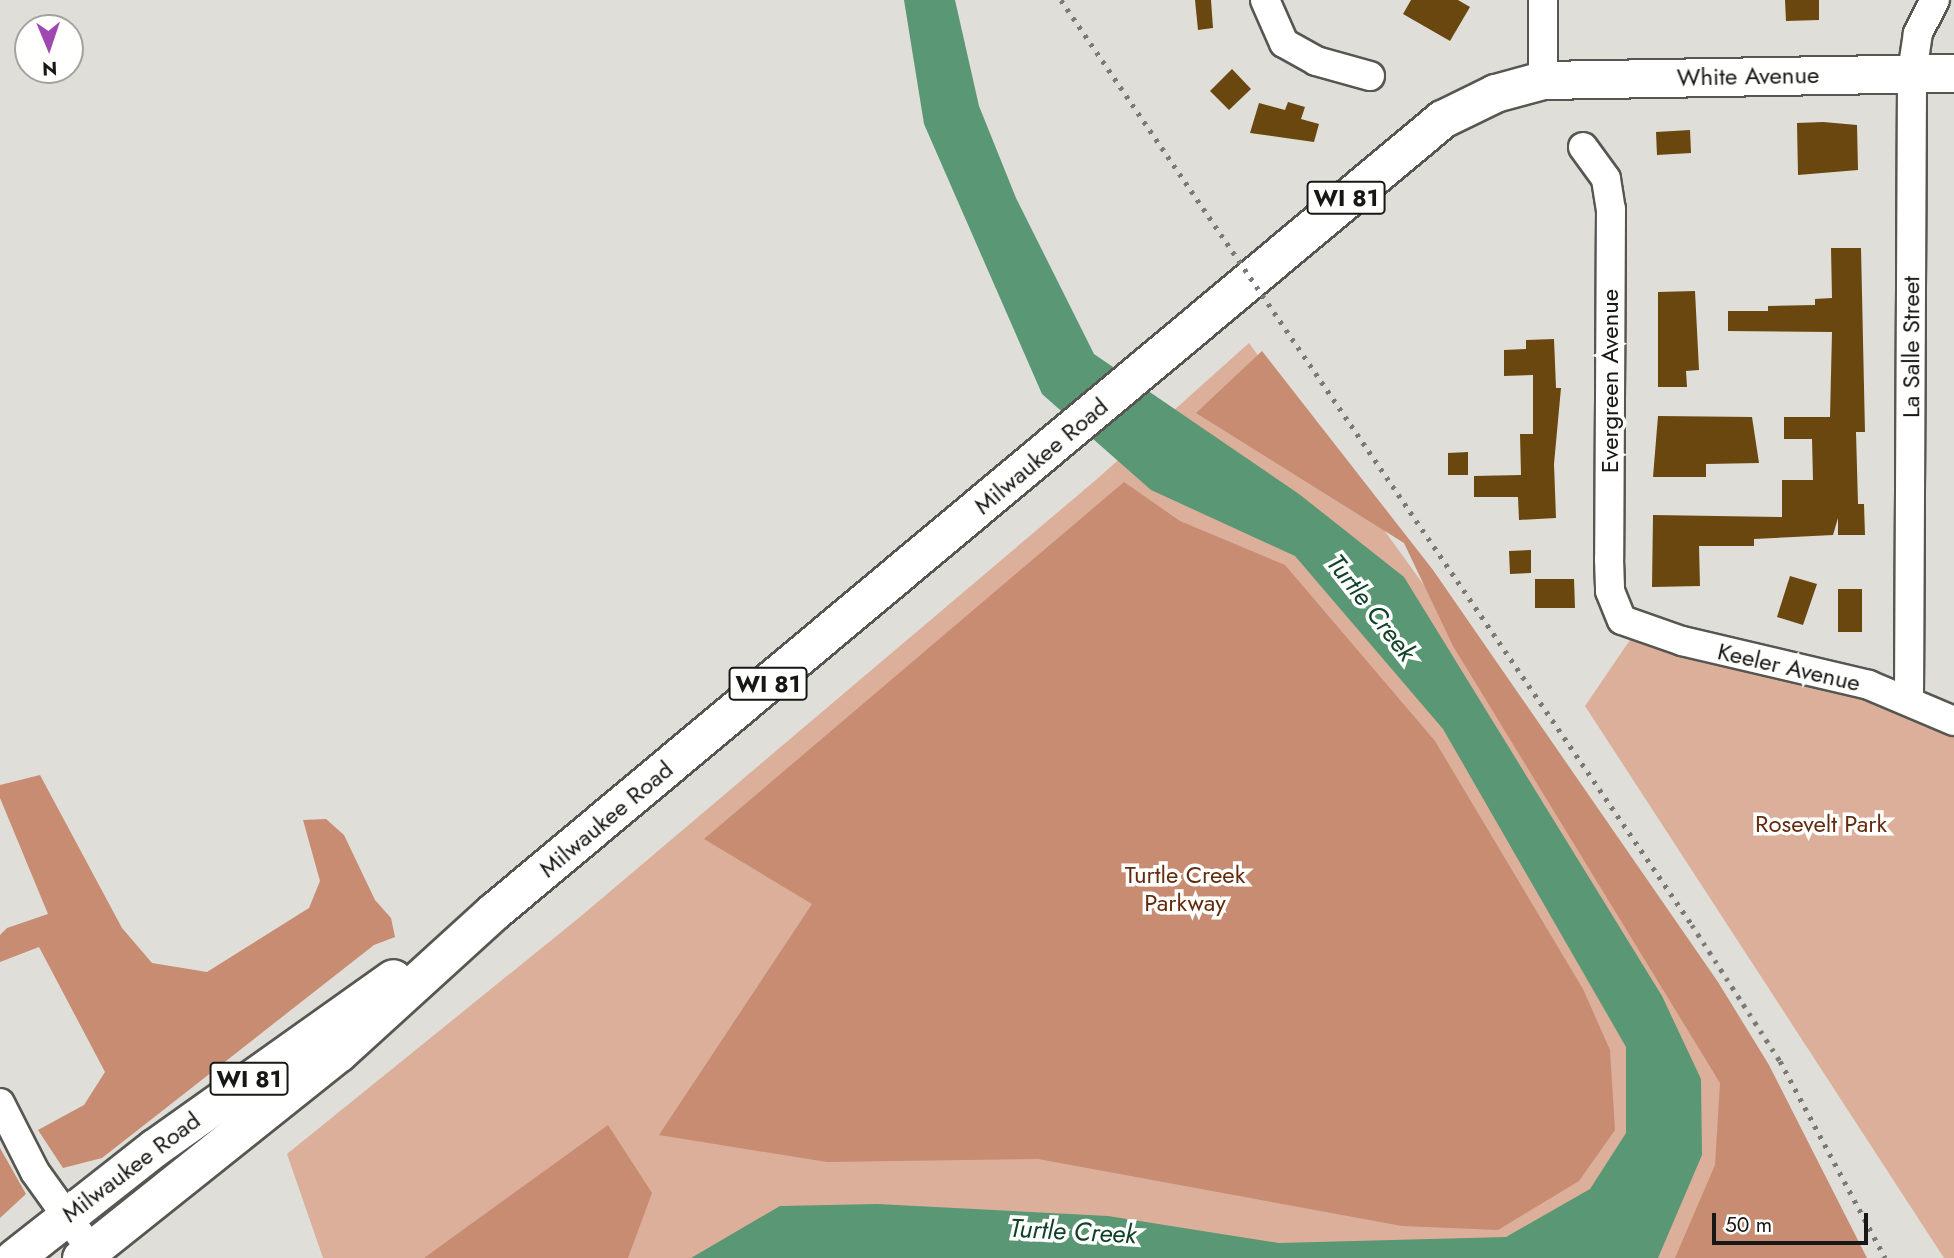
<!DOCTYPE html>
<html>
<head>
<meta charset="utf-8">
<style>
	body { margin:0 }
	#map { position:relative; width:1954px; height:1258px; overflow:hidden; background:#dfded9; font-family:Jost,sans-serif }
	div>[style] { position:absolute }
	.green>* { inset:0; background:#dcaf9a }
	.forest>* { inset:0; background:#c78c71 }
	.water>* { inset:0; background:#5a9775 }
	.building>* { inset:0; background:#69470f }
	.roads { filter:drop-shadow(2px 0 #575752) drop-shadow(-2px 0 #575752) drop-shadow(0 2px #575752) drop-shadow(0 -2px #575752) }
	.minor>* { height:28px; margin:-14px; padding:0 14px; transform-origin:14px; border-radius:14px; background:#fff }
	.major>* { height:37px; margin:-18.5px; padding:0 18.5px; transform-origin:18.5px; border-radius:18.5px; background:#fff }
	.rail>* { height:5px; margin-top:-2.5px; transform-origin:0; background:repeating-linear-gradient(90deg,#7a7976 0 3.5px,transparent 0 10.5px) }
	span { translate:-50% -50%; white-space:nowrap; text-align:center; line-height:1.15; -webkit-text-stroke:7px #fffffe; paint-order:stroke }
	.shield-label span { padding:2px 5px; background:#fffffe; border:2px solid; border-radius:5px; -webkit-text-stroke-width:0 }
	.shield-label { font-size:23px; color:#171715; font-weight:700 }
	.street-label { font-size:24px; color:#171715 }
	.park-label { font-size:24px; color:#642c0f }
	.water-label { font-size:26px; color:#104129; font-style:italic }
	.north { position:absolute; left:14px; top:14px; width:70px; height:70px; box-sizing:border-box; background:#fffffe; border:2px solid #a2a2a1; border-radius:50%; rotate:178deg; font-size:19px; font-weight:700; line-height:28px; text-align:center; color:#171715 }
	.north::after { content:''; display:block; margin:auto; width:24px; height:32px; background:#a147b2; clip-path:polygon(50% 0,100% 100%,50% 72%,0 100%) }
	.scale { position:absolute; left:1712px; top:1213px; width:156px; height:32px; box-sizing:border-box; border:4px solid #171715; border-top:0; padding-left:9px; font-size:21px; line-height:24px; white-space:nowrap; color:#171715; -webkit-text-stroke:5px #fffffe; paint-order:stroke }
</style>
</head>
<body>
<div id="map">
	<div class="green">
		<i style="clip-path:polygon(1249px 343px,1543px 750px,1850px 1258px,323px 1258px,287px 1154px,580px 917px,1097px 479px)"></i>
		<i style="clip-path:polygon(1632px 637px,1878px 700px,1954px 737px,1954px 1258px,1944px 1258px,1585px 706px)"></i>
	</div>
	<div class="forest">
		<i style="clip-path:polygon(1262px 351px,1433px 570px,1718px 982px,1769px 1065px,1867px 1258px,1675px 1258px,1715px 1165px,1720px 1083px,1453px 646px,1404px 543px,1196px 413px)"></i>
		<i style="clip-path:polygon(1124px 482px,1180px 521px,1285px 565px,1435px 741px,1583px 989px,1610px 1050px,1615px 1130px,1579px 1181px,1498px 1230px,1402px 1226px,1038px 1159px,827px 1162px,659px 1135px,812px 904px,704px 839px)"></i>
		<i style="clip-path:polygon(40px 775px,122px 928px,152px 963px,207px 972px,309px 908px,320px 881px,303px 820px,326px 819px,344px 835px,375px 900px,391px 918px,395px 937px,374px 945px,102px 1158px,63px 1168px,38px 1130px,84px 1105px,105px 1072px,39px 947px,0 962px,0 935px,7px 928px,48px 914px,0 798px,0 785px)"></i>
		<i style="clip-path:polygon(608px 1125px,652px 1193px,628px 1258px,424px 1258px)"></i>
		<i style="clip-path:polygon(0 1148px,26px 1194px,0 1218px)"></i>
	</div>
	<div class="water">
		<i style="clip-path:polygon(904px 0,955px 0,979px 106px,1016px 198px,1094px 354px,1299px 494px,1404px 577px,1662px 996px,1701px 1079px,1702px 1155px,1658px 1258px,691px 1258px,780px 1206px,877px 1204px,1108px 1216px,1279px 1243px,1506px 1237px,1590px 1189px,1626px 1133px,1626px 1047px,1443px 729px,1295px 556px,1151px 490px,1042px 394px,924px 124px)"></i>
	</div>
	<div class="building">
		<i style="clip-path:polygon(1195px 0,1211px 0,1213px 28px,1198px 30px)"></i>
		<i style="clip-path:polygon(1411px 0,1458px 0,1470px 7px,1450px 41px,1403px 14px)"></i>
		<i style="clip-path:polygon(1785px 0,1819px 0,1819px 20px,1786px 21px)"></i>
		<i style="clip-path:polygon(1232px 69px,1251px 89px,1229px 110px,1210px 91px)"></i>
		<i style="clip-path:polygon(1288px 102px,1305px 107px,1301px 119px,1319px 124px,1314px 142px,1250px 133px,1259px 103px,1285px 110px)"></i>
		<i style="clip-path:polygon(1823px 122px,1857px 125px,1858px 170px,1798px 175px,1797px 123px)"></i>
		<i style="clip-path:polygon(1690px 130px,1691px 153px,1657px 155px,1656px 132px)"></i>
		<i style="clip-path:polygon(1831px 248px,1861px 248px,1865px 432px,1856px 432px,1858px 504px,1864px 504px,1865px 535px,1838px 535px,1838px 518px,1833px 535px,1754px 539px,1754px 546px,1699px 546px,1700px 586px,1652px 587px,1653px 515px,1782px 517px,1782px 480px,1813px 480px,1812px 439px,1784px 439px,1784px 417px,1830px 417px,1832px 332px,1728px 331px,1728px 311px,1768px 311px,1768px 306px,1815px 305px,1815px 299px,1832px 298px)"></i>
		<i style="clip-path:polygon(1695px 291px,1699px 370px,1686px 371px,1687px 387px,1658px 387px,1658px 292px)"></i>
		<i style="clip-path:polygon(1554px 339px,1556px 388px,1561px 388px,1554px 464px,1556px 518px,1519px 520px,1518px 497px,1474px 497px,1474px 476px,1521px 475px,1520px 434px,1533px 434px,1533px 375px,1504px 376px,1504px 350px,1526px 349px,1526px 340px)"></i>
		<i style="clip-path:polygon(1658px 416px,1752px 417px,1759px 463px,1706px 464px,1706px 477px,1653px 477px)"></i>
		<i style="clip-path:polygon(1468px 452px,1468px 475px,1448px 475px,1448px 453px)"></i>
		<i style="clip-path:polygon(1531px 550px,1531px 573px,1510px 574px,1509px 551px)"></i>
		<i style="clip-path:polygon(1790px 576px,1817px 584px,1803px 625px,1777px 617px)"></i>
		<i style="clip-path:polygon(1535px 579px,1574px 579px,1575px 608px,1535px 608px)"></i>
		<i style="clip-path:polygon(1838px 589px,1862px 589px,1862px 632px,1838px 632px)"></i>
	</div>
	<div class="roads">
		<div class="minor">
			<i style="left:1265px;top:0;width:47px;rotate:66.2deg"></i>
			<i style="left:1284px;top:43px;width:37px;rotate:29deg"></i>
			<i style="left:1316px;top:61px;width:56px;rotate:15.5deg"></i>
			<i style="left:1543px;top:80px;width:80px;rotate:-90deg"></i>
			<i style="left:1583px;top:147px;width:39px;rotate:54deg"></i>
			<i style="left:1606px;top:179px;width:30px;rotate:81deg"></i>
			<i style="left:1611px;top:209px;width:350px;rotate:90.3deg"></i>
			<i style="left:1609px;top:559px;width:32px;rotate:88deg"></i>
			<i style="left:1610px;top:591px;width:31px;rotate:68deg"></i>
			<i style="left:1622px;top:620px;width:64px;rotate:19.3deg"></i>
			<i style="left:1682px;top:641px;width:192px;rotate:13.2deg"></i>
			<i style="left:1869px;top:685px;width:92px;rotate:23deg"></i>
			<i style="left:1909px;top:698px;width:625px;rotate:-89.72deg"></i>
			<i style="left:1912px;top:73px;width:40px;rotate:-81.5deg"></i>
			<i style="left:1918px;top:33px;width:37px;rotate:-63deg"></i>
			<i style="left:0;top:1103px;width:77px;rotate:63.1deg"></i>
			<i style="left:35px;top:1172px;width:96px;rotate:54.3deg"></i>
		</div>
		<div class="major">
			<i style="left:14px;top:1258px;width:178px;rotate:-38.2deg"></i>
			<i style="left:154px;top:1148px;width:293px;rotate:-35.4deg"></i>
			<i style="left:81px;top:1258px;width:329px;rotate:-38.6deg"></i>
			<i style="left:338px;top:1053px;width:210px;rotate:-42.3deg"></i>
			<i style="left:493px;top:912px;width:1237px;rotate:-39.88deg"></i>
			<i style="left:1442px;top:119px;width:59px;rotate:-26.1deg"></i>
			<i style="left:1495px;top:93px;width:50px;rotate:-15.2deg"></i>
			<i style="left:1543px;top:80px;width:411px;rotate:-1deg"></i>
		</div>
	</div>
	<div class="rail">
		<i style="left:1061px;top:0;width:1120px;rotate:55.7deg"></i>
		<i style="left:1692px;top:925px;width:162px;rotate:57.1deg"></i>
		<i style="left:1780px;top:1061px;width:223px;rotate:61.9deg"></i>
	</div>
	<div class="shield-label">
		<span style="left:1346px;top:198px">WI 81</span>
		<span style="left:768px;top:684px">WI 81</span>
		<span style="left:249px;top:1079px">WI 81</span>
	</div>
	<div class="street-label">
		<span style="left:1748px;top:76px;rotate:-1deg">White Avenue</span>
		<span style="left:1911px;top:347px;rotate:-90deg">La Salle Street</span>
		<span style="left:1610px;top:381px;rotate:-90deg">Evergreen Avenue</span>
		<span style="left:1041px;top:456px;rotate:-40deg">Milwaukee Road</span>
		<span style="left:1789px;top:667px;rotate:13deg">Keeler Avenue</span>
		<span style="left:606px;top:819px;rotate:-40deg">Milwaukee Road</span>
		<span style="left:131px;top:1167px;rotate:-37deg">Milwaukee Road</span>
	</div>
	<div class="park-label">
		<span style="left:1821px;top:824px">Rosevelt Park</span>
		<span style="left:1185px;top:889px">Turtle Creek<br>Parkway</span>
	</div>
	<div class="water-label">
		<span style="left:1371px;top:608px;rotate:52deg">Turtle Creek</span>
		<span style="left:1073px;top:1232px;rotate:3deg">Turtle Creek</span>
	</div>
	<div class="north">N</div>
	<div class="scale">50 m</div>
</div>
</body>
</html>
